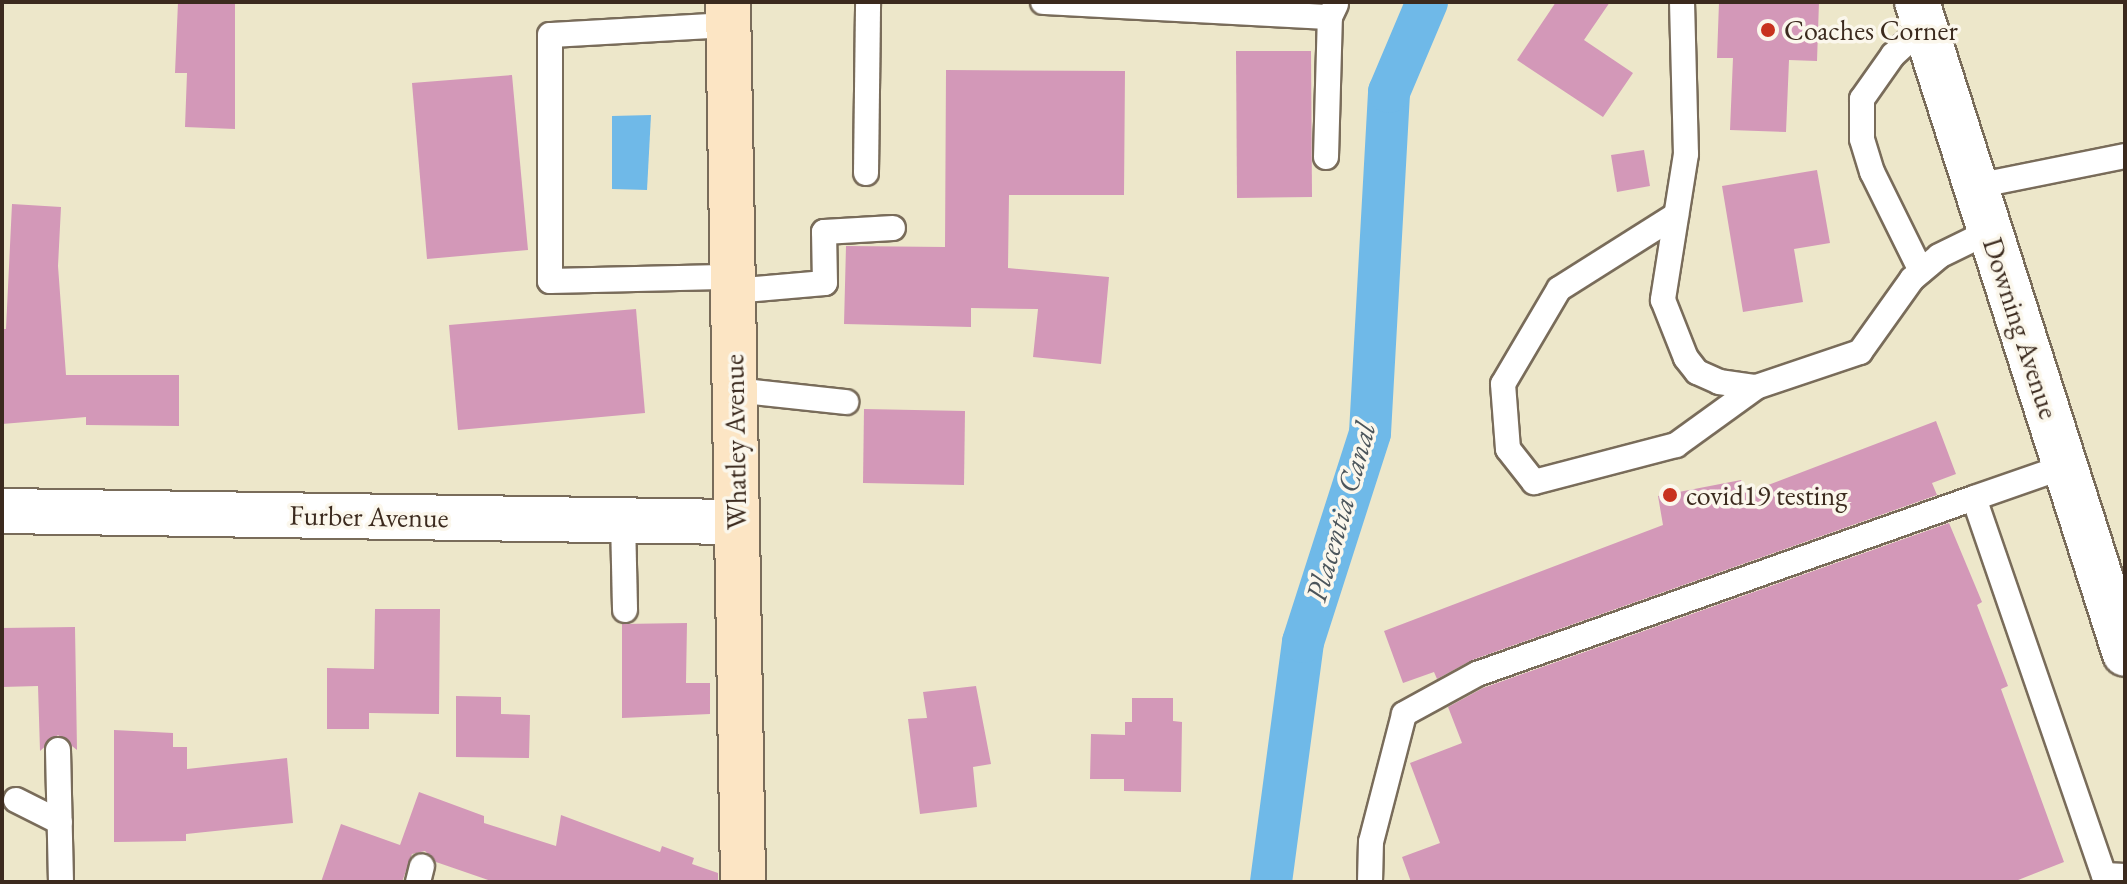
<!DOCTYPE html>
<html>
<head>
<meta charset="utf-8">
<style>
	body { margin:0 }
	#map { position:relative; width:2127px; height:884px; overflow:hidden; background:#ede7ca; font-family:"EB Garamond",serif }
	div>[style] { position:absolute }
	.water>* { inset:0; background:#6fb9e8 }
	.canal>* { height:42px; margin:-21px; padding:0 21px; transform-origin:21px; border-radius:21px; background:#6fb9e8 }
	.building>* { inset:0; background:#d398b8 }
	.roads { filter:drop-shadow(2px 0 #796c5a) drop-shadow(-2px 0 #796c5a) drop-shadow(0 2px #796c5a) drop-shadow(0 -2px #796c5a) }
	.lane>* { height:24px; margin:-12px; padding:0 12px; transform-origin:12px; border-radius:12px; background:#fff }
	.street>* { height:44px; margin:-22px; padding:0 22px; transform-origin:22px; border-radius:22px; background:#fff }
	.secondary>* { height:44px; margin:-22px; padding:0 22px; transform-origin:22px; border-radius:22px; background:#fce5c4 }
	.dots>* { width:22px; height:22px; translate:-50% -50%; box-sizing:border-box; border:4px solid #fbf7ec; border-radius:50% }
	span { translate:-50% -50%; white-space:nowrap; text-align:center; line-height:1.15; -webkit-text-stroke:7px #fbf7ec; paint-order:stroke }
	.poi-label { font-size:28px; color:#3b2a1e }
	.left { translate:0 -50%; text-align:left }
	.street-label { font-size:28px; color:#3b2a1e }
	.water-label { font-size:30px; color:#4b555b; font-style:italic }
	.frame { position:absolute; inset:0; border:4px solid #3b2a1e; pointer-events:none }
</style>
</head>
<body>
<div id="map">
	<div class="water">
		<i style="clip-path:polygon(651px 115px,647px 190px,612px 189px,612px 116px)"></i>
	</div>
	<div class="canal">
		<i style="left:1271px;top:882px;width:242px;rotate:-82.4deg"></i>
		<i style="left:1303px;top:642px;width:219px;rotate:-72.2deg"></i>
		<i style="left:1370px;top:433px;width:342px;rotate:-86.8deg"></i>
		<i style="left:1389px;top:92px;width:98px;rotate:-67.1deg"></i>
	</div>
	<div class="building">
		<i style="clip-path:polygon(178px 2px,235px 2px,235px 129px,185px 127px,187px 73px,175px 73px)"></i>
		<i style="clip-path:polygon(1556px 2px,1610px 2px,1584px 40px,1633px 73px,1603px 117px,1517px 60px)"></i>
		<i style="clip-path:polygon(1719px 2px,1819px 2px,1817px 61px,1789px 60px,1786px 132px,1730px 130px,1733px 58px,1717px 58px)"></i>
		<i style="clip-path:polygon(1236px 51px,1311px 51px,1312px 197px,1237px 198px)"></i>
		<i style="clip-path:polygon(946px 70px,1125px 71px,1124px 195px,1009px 195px,1008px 268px,1109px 277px,1101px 364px,1033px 357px,1038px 309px,971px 308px,971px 327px,844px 324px,846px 246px,945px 247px)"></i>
		<i style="clip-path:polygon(512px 75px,528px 250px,427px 259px,412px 83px)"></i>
		<i style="clip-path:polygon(1644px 150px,1650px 186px,1617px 192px,1611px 155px)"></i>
		<i style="clip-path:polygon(1817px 170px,1830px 243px,1794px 249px,1803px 302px,1743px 312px,1722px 186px)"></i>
		<i style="clip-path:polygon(12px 204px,61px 207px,58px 266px,66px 375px,179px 375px,179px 426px,86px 425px,86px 417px,2px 424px,2px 329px,6px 329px)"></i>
		<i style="clip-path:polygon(636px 309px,645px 413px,458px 430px,449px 325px)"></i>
		<i style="clip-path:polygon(864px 409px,965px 411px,964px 485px,863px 483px)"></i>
		<i style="clip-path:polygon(1936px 421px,1956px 474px,1932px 483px,1937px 495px,1472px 660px,1437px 679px,1434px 672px,1403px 683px,1384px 631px,1663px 525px,1658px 496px,1741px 480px,1747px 493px)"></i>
		<i style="clip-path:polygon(1949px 523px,1982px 602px,1977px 605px,2008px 686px,2001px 689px,2064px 862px,2013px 882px,1411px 882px,1402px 857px,1440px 843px,1410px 763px,1462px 743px,1448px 707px,1483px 688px)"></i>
		<i style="clip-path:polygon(375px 609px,440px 609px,439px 714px,369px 713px,369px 729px,327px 729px,327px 668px,374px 669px)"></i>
		<i style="clip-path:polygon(687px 623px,686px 683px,710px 683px,710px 714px,622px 718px,622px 624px)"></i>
		<i style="clip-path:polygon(75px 627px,77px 750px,58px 735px,40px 751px,38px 686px,2px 687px,2px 628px)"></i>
		<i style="clip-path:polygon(976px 686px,991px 764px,973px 767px,977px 807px,920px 814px,908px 719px,927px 718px,923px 692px)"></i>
		<i style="clip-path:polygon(456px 696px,501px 697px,501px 714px,530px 715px,529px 758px,456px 757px)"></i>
		<i style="clip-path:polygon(1132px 698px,1173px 698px,1173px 721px,1182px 722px,1181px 792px,1124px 791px,1124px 779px,1090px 779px,1091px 734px,1125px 735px,1125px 722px,1132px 722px)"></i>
		<i style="clip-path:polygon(114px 730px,173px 733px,173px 747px,187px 747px,187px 769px,287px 758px,293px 823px,186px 834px,186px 841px,114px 842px)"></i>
		<i style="clip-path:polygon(419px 792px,484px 816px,484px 823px,556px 846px,561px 815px,660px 852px,662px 846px,694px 858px,692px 864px,718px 873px,718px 882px,494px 882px,436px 862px,425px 851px,412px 854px,402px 882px,321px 882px,341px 824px,400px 845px)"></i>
	</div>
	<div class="roads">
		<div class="lane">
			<i style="left:1043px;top:2px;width:287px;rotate:3deg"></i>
			<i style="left:1682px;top:2px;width:152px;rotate:88.5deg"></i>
			<i style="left:1686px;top:154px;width:148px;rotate:99deg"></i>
			<i style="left:1663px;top:300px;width:62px;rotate:68.4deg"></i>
			<i style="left:1686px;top:358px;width:18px;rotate:52deg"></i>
			<i style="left:1697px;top:372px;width:24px;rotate:24deg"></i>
			<i style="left:1719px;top:382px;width:37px;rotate:8deg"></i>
			<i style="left:1756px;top:387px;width:110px;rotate:-18.6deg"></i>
			<i style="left:1860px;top:352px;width:90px;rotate:-54.5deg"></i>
			<i style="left:1912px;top:279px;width:35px;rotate:-40deg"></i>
			<i style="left:1939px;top:256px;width:57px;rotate:-26.1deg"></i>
			<i style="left:729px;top:25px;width:179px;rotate:176.8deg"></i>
			<i style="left:550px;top:35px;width:246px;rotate:90deg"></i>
			<i style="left:550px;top:281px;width:183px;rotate:-1.3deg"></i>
			<i style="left:1326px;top:157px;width:140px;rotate:-88.4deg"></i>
			<i style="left:1330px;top:17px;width:14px;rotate:-65deg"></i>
			<i style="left:866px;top:173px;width:171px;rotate:-89.3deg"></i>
			<i style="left:1976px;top:186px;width:152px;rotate:-11.4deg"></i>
			<i style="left:1676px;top:215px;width:138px;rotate:147.7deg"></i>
			<i style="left:1559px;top:289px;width:110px;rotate:120.5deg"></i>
			<i style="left:1503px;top:384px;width:65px;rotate:85.6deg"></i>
			<i style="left:1508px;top:449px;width:42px;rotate:51.8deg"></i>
			<i style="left:1534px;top:482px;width:147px;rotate:-14.6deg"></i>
			<i style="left:1676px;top:445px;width:99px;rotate:-35.9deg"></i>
			<i style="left:1921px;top:271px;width:110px;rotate:-116.3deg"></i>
			<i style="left:1872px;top:172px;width:34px;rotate:-107deg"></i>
			<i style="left:1862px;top:139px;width:40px;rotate:-90deg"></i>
			<i style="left:1862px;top:99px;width:54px;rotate:-54.8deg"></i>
			<i style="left:1893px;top:55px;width:43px;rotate:-42.2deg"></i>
			<i style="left:733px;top:291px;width:92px;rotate:-5deg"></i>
			<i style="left:825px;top:283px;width:51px;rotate:-91.1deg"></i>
			<i style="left:824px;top:232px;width:69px;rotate:-3.3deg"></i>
			<i style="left:735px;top:390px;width:112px;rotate:6.2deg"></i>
			<i style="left:2066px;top:466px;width:97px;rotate:160.8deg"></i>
			<i style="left:1974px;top:498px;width:399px;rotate:71deg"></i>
			<i style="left:2104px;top:875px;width:21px;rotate:3deg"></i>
			<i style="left:623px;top:520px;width:90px;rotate:88.7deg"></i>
			<i style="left:58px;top:750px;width:132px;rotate:88.7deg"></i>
			<i style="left:16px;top:800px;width:49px;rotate:26.6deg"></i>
			<i style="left:418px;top:882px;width:16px;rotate:-76deg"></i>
			<i style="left:1370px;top:882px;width:40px;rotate:-88.6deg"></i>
			<i style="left:1371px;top:842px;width:132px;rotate:-75.5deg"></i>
			<i style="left:1404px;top:714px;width:83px;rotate:-28.7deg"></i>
			<i style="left:1477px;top:674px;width:527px;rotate:-19.5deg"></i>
		</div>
		<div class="street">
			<i style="left:1917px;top:2px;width:684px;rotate:72.31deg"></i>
			<i style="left:2px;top:511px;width:735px;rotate:0.86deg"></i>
		</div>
		<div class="secondary">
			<i style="left:728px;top:2px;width:880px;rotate:89.02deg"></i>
		</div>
	</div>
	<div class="dots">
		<i style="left:1768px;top:30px;background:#c8321e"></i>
		<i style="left:1670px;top:495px;background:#c8321e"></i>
	</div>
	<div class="poi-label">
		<span class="left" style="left:1784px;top:30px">Coaches Corner</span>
		<span class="left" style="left:1686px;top:495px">covid19 testing</span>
	</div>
	<div class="street-label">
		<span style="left:2021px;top:328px;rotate:72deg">Downing Avenue</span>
		<span style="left:735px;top:442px;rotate:-91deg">Whatley Avenue</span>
		<span style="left:369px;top:516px;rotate:1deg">Furber Avenue</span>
	</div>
	<div class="water-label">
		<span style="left:1341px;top:512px;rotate:-74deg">Placentia Canal</span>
	</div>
	<div class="frame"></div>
</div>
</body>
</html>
